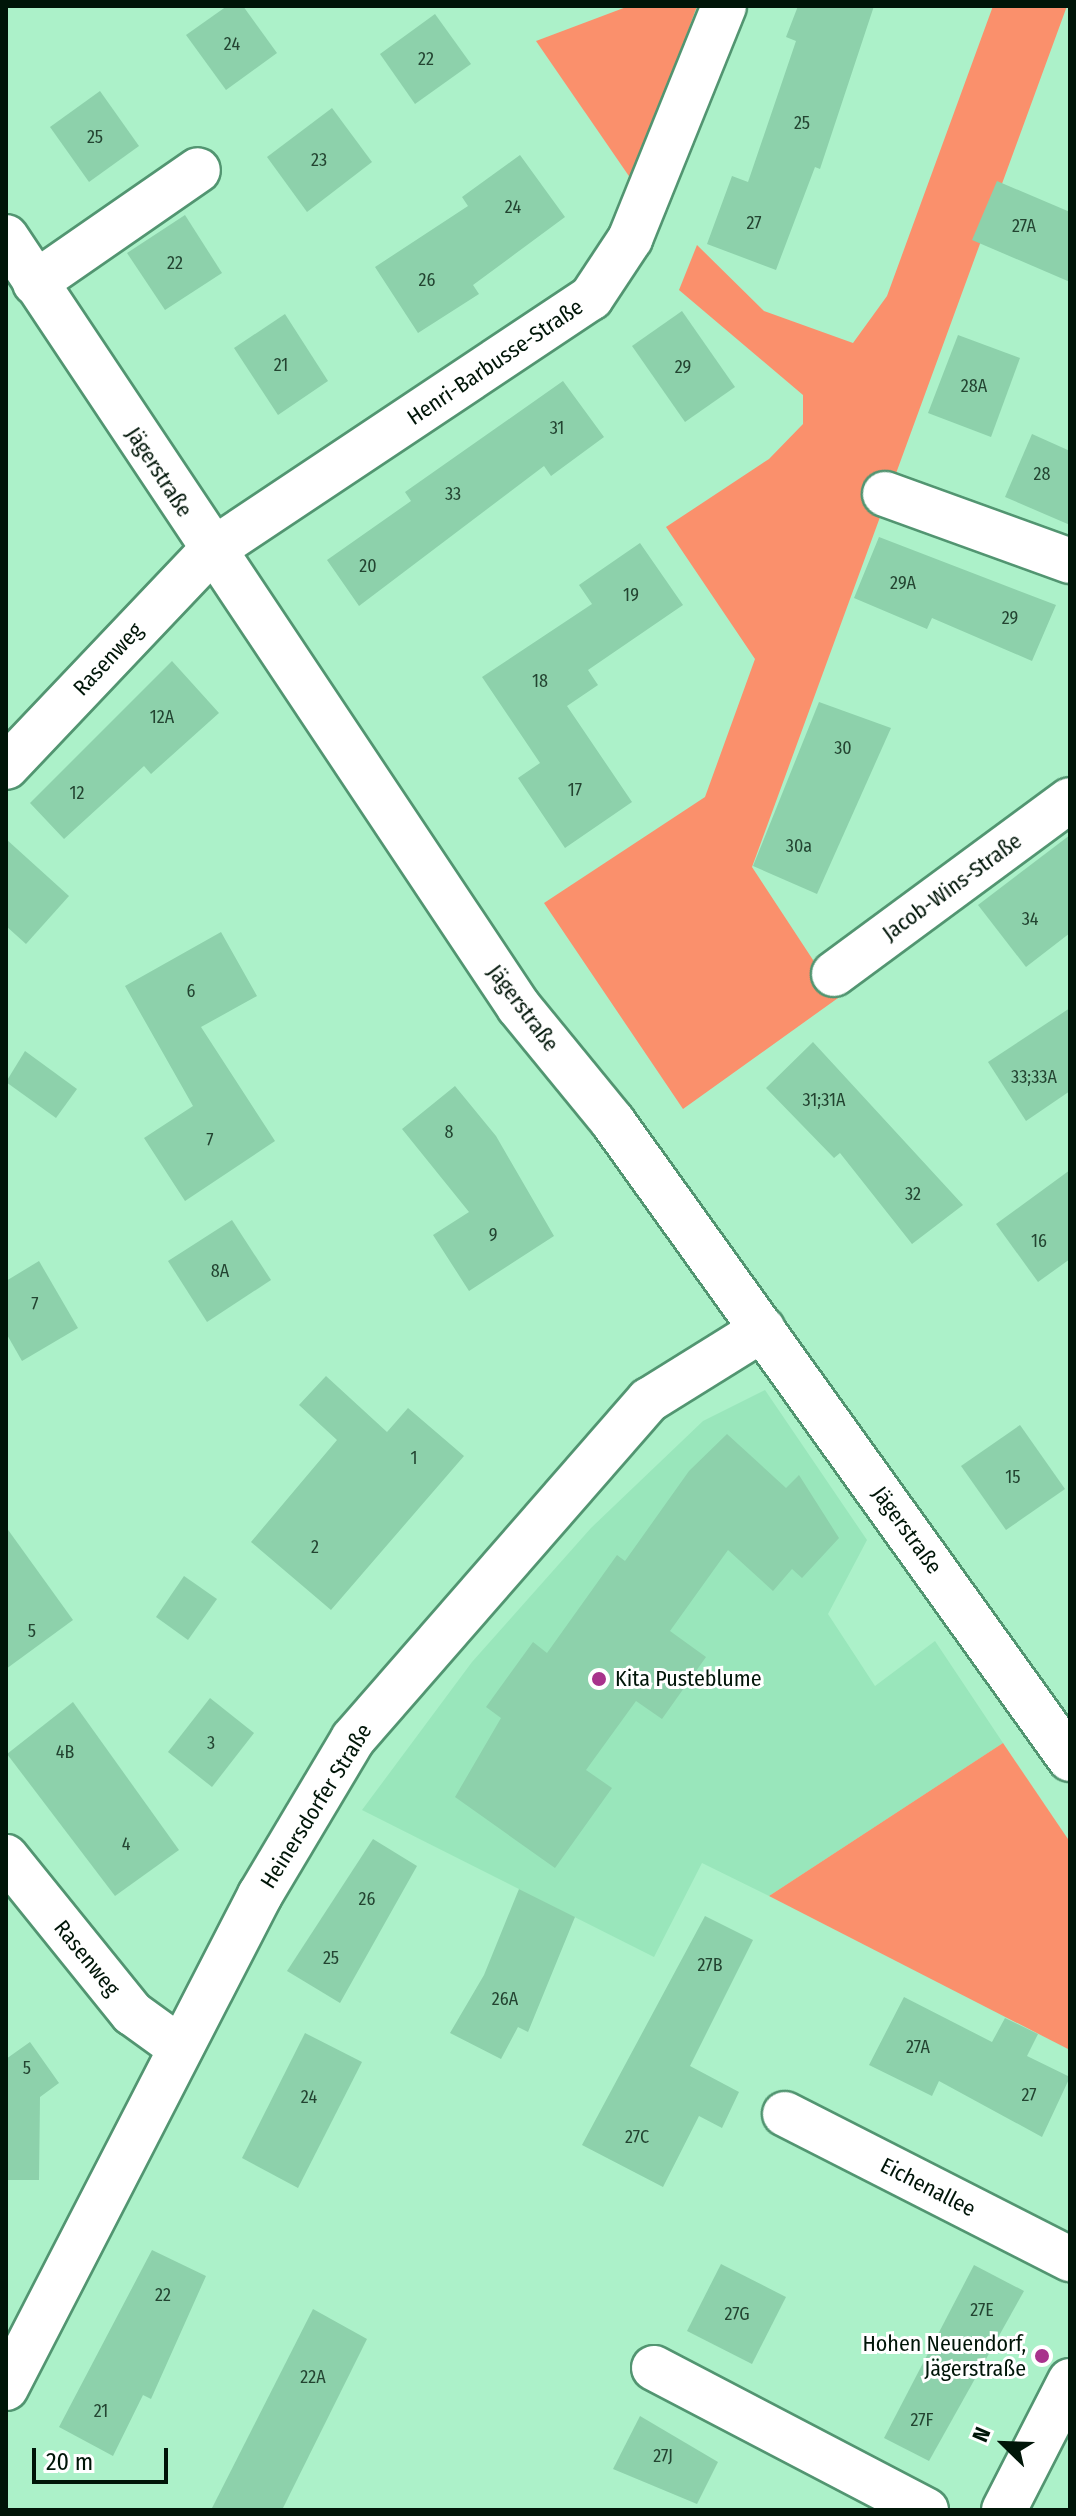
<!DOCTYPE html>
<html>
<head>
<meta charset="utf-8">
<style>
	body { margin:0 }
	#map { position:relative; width:1076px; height:2516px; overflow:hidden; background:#acf1c9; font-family:"Fira Sans Condensed",sans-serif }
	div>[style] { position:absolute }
	.built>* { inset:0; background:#99e6bb }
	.green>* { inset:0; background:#fa906c }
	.building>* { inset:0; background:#8dd1ab }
	.roads { filter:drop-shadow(2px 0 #529571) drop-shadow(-2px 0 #529571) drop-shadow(0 2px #529571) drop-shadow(0 -2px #529571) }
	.minor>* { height:44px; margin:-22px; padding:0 22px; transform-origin:22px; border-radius:22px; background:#fff }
	.dots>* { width:22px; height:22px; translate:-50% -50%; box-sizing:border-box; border:4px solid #fff; border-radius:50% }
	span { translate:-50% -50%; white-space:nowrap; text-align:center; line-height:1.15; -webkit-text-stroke:6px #fff; paint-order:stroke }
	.number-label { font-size:18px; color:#234431 }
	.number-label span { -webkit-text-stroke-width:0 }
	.street-label { font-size:22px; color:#001508 }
	.poi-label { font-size:22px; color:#001508 }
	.left { translate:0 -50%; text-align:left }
	.right { translate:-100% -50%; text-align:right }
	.frame { position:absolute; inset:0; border:8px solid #001508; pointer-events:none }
	.north { position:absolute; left:964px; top:2404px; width:80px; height:80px; -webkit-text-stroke:6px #fff; paint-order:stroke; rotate:293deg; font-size:22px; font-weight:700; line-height:32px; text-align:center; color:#001508 }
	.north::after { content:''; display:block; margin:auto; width:28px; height:36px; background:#001508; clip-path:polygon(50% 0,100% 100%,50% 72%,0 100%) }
	.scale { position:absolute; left:32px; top:2448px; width:136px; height:36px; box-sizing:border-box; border:4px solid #001508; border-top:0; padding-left:10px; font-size:24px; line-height:28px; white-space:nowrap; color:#001508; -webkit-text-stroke:6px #fff; paint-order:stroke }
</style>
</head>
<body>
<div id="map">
	<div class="built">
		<i style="clip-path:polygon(765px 1390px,867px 1540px,828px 1614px,875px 1686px,935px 1641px,1003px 1743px,769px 1896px,702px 1863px,654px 1957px,362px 1810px,472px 1662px,591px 1528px,703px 1421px)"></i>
	</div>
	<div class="green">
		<i style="clip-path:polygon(629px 6px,697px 6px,633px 182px,536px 41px)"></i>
		<i style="clip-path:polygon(993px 6px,1067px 6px,752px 867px,838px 998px,683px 1109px,544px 903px,705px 797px,755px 659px,666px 527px,769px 459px,803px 424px,803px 395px,679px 290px,697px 245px,764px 311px,853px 343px,887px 296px)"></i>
		<i style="clip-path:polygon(1003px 1743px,1070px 1842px,1070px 2050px,769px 1896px)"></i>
	</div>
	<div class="building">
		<i style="clip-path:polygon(227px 6px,243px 6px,277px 53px,226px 90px,186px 35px)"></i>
		<i style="clip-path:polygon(798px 6px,874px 6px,820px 169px,815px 167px,776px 270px,707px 244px,732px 176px,748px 182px,796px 41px,786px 37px)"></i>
		<i style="clip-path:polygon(435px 14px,471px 64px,415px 104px,380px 54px)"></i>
		<i style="clip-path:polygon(100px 91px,139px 146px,89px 182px,50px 127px)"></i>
		<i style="clip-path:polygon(332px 108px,372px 162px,307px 212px,267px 157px)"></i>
		<i style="clip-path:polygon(520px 155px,565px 217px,473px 285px,479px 294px,418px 333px,375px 267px,468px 206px,462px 197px)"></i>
		<i style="clip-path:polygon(997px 181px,1070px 212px,1070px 282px,972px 240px)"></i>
		<i style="clip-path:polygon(185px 215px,222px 273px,165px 310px,127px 253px)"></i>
		<i style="clip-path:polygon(682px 311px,735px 387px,685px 422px,632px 346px)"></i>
		<i style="clip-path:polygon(285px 314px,328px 381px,278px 415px,234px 348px)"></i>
		<i style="clip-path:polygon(958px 335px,1020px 358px,991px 437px,928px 413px)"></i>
		<i style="clip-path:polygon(563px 381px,604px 437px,551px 476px,544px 466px,359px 606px,327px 560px,411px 501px,405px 492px)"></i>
		<i style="clip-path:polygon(1032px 434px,1070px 451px,1070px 525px,1005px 497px)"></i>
		<i style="clip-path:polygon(879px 537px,1056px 605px,1032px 661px,932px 618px,927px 629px,854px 598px)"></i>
		<i style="clip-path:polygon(640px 543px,683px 605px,588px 670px,598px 685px,567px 706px,632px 802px,565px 848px,518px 778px,540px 763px,482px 677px,592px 604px,579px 585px)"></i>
		<i style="clip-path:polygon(172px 661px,219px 713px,151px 774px,144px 766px,64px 839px,30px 803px)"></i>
		<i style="clip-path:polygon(819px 702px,891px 728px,817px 894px,753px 866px)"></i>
		<i style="clip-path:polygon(1070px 835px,1070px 933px,1026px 967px,978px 905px)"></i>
		<i style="clip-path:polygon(6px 839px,69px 896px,26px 944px,6px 926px)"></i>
		<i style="clip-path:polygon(221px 932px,257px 996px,201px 1027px,275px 1141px,185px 1201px,144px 1138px,193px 1106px,125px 986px)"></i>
		<i style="clip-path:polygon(1070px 1008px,1070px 1091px,1026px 1121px,988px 1062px)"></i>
		<i style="clip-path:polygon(813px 1042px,963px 1205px,912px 1244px,840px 1153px,834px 1158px,766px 1088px)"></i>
		<i style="clip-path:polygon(25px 1051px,77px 1089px,56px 1118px,6px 1082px)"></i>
		<i style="clip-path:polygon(455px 1086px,496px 1136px,554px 1236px,469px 1291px,433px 1235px,469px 1212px,402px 1129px)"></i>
		<i style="clip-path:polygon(1070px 1170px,1070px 1259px,1038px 1282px,996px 1224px)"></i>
		<i style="clip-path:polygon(232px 1220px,271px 1280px,207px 1322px,168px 1261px)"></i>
		<i style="clip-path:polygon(39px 1261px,78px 1328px,22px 1361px,6px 1333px,6px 1281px)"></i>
		<i style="clip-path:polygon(326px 1376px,387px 1432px,408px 1408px,464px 1456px,331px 1610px,251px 1542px,337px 1440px,299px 1405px)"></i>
		<i style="clip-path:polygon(1020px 1425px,1065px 1489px,1006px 1530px,961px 1466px)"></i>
		<i style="clip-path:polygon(727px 1434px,786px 1488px,799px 1475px,839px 1538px,802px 1578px,792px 1569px,773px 1591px,728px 1550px,670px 1631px,706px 1657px,662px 1719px,636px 1701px,586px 1770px,612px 1788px,555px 1868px,455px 1797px,501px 1718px,486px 1707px,533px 1642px,547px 1653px,617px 1555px,625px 1561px,689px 1471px)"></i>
		<i style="clip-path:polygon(6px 1527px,73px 1620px,6px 1669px)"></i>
		<i style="clip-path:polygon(184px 1576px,217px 1599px,188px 1640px,156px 1617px)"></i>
		<i style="clip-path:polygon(210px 1698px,254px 1733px,212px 1787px,168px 1752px)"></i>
		<i style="clip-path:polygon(73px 1702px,179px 1850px,115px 1896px,7px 1754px)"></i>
		<i style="clip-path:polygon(373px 1839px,417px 1866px,340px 2003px,287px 1971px)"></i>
		<i style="clip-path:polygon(519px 1889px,575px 1917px,528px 2032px,518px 2027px,501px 2059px,450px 2033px,484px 1975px)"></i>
		<i style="clip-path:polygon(705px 1916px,753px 1940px,690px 2066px,739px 2092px,722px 2128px,699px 2116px,663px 2187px,582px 2145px)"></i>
		<i style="clip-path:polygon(904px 1997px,992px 2042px,1005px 2018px,1038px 2034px,1027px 2056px,1070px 2077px,1042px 2137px,939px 2081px,932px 2096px,869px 2065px)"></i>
		<i style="clip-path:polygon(305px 2033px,362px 2062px,298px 2188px,242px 2158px)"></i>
		<i style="clip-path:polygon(30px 2042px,59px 2083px,40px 2097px,39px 2180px,6px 2180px,6px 2059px)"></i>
		<i style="clip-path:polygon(152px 2250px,206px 2276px,151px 2399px,143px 2395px,113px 2456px,59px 2427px)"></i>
		<i style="clip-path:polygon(721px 2264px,786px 2297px,752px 2364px,687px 2331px)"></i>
		<i style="clip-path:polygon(974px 2265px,1024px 2291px,929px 2461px,884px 2438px)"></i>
		<i style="clip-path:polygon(313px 2309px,367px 2339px,282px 2510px,211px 2510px)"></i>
		<i style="clip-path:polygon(640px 2416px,718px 2462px,697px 2504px,613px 2469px)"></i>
	</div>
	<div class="roads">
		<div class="minor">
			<i style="left:6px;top:237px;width:925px;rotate:56.33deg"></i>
			<i style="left:519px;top:1007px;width:149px;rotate:50.7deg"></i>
			<i style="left:613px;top:1122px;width:784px;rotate:54.34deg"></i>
			<i style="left:35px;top:283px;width:198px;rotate:-34.7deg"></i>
			<i style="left:885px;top:494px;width:197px;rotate:19.9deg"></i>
			<i style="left:6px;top:767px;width:298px;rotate:-46.5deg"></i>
			<i style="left:211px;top:551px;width:457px;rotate:-33.7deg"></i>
			<i style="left:591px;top:298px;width:71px;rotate:-56.5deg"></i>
			<i style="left:630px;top:239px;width:251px;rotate:-68deg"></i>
			<i style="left:834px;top:974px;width:293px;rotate:-36.4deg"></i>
			<i style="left:6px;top:1857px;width:201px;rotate:51.1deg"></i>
			<i style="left:132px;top:2013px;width:58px;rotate:35.9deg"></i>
			<i style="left:785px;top:2114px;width:320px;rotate:27deg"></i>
			<i style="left:654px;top:2368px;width:307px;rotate:27.6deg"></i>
			<i style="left:6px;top:2388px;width:555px;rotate:-62.74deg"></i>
			<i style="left:260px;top:1895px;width:182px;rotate:-59.2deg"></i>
			<i style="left:353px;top:1739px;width:450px;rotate:-48.9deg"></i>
			<i style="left:649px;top:1400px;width:134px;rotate:-31.9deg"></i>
			<i style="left:1004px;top:2510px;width:145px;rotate:-62.9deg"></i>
		</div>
	</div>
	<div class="dots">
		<i style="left:599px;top:1679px;background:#a8338c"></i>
		<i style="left:1042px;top:2356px;background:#a8338c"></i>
	</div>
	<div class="number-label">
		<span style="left:232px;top:44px">24</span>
		<span style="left:426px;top:59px">22</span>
		<span style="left:802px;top:123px">25</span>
		<span style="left:95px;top:137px">25</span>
		<span style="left:319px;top:160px">23</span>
		<span style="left:513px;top:207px">24</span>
		<span style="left:754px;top:223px">27</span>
		<span style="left:1024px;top:226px">27A</span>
		<span style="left:175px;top:263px">22</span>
		<span style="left:427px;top:280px">26</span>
		<span style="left:281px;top:365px">21</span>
		<span style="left:683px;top:367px">29</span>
		<span style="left:974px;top:386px">28A</span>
		<span style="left:557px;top:428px">31</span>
		<span style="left:1042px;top:474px">28</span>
		<span style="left:453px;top:494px">33</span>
		<span style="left:368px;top:566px">20</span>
		<span style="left:903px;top:583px">29A</span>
		<span style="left:631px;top:595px">19</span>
		<span style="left:1010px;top:618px">29</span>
		<span style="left:540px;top:681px">18</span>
		<span style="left:162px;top:717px">12A</span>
		<span style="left:843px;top:748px">30</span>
		<span style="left:575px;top:790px">17</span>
		<span style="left:77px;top:793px">12</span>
		<span style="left:799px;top:846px">30a</span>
		<span style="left:1030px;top:919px">34</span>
		<span style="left:191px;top:991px">6</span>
		<span style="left:1034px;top:1077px">33;33A</span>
		<span style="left:824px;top:1100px">31;31A</span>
		<span style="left:449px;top:1132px">8</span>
		<span style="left:210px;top:1140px">7</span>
		<span style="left:913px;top:1194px">32</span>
		<span style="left:493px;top:1235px">9</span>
		<span style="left:1039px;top:1241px">16</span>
		<span style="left:220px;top:1271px">8A</span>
		<span style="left:35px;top:1304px">7</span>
		<span style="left:414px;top:1458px">1</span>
		<span style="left:1013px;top:1477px">15</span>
		<span style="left:315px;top:1547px">2</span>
		<span style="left:32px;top:1631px">5</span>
		<span style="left:211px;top:1743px">3</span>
		<span style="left:65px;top:1752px">4B</span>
		<span style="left:126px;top:1844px">4</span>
		<span style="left:367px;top:1899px">26</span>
		<span style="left:331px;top:1958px">25</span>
		<span style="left:710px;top:1965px">27B</span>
		<span style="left:505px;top:1999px">26A</span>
		<span style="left:918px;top:2047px">27A</span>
		<span style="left:27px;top:2068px">5</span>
		<span style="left:1029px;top:2095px">27</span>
		<span style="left:309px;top:2097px">24</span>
		<span style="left:637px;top:2137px">27C</span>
		<span style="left:163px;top:2295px">22</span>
		<span style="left:982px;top:2310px">27E</span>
		<span style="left:737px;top:2314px">27G</span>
		<span style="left:313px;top:2377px">22A</span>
		<span style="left:101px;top:2411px">21</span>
		<span style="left:922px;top:2420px">27F</span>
		<span style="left:663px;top:2456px">27J</span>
	</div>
	<div class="street-label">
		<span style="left:495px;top:362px;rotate:-34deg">Henri-Barbusse-Straße</span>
		<span style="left:159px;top:472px;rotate:57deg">Jägerstraße</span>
		<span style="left:108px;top:659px;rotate:-47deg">Rasenweg</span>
		<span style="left:952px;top:887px;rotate:-36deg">Jacob-Wins-Straße</span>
		<span style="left:523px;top:1008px;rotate:53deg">Jägerstraße</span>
		<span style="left:907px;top:1530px;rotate:54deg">Jägerstraße</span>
		<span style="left:316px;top:1806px;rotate:-58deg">Heinersdorfer Straße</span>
		<span style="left:87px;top:1958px;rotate:51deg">Rasenweg</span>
		<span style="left:928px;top:2187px;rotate:27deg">Eichenallee</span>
	</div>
	<div class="poi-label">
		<span class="left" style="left:615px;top:1679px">Kita Pusteblume</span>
		<span class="right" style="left:1026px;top:2356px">Hohen Neuendorf,<br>Jägerstraße</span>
	</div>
	<div class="frame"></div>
	<div class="north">N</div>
	<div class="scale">20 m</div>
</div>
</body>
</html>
